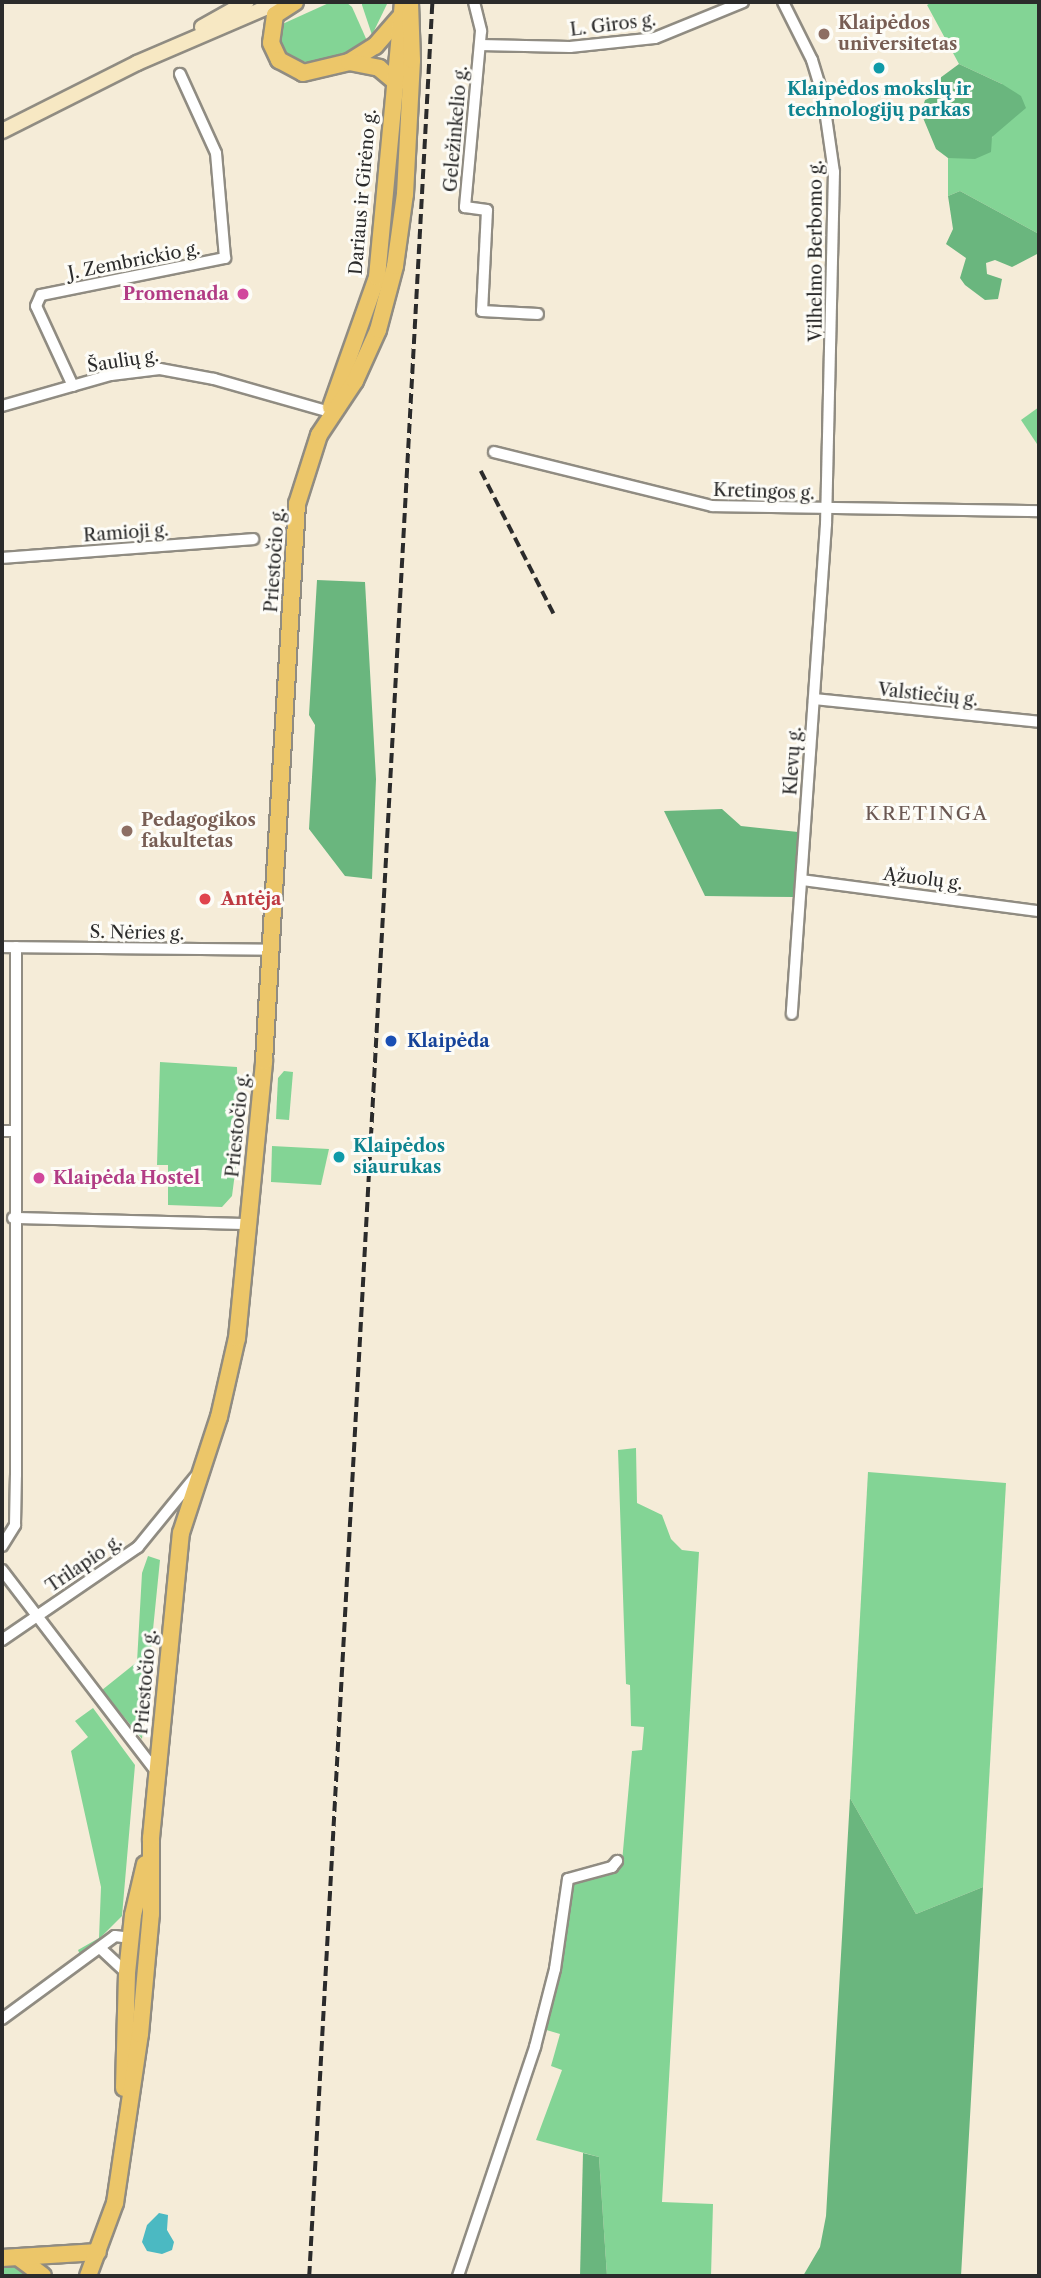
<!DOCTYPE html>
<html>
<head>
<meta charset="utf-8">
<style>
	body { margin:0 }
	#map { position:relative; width:1041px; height:2278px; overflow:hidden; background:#f5ecd8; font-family:"Libre Caslon Text",serif }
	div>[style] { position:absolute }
	.green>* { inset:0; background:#83d495 }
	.forest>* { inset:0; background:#6ab67e }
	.water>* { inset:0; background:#4bb9c2 }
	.roads { filter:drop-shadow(2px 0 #908c82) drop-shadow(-2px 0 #908c82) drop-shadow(0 2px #908c82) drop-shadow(0 -2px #908c82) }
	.street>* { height:10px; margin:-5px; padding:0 5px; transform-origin:5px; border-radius:5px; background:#fff }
	.secondary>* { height:14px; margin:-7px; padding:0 7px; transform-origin:7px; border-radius:7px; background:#f7e8c3 }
	.primary>* { height:16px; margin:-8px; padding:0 8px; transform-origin:8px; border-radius:8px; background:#ecc669 }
	.rail>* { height:3.5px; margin-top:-1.75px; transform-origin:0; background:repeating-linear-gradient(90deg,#2b2b2b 0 10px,transparent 0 15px) }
	.dots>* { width:19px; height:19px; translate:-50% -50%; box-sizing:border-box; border:4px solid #fdfcf7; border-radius:50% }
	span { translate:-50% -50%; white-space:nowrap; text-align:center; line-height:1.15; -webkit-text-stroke:6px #fdfcf7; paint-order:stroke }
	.education-label { font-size:18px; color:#785e54; font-weight:700 }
	.left { translate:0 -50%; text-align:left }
	.street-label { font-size:18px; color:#2b2b2b }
	.culture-label { font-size:18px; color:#0d838f; font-weight:700 }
	.hotel-label { font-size:18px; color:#b23c85; font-weight:700 }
	.right { translate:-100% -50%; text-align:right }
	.health-label { font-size:18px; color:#be3a42; font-weight:700 }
	.transit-label { font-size:18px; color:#164399; font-weight:700 }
	.neighbourhood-label { font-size:19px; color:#6b5852; letter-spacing:2px }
	.frame { position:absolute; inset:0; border:4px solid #2b2b2b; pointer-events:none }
</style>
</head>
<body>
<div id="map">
	<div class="green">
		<i style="clip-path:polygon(331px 2px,346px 2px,352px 7px,368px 43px,316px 64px,287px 58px,277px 44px,278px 26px)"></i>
		<i style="clip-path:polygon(362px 2px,388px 2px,372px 35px,362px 5px)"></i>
		<i style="clip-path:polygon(932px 2px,1039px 2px,1039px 234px,960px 191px,948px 196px,948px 158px,961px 158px,992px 138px,1002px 84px,959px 64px,927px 5px)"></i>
		<i style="clip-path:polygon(399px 98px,387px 272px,377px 314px,343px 391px,378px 297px)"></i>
		<i style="clip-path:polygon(1039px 407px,1039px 447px,1021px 420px)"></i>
		<i style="clip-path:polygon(160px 1062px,237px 1067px,239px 1142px,232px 1196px,222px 1207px,168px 1205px,168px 1165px,157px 1165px)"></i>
		<i style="clip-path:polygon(284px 1071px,293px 1072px,289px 1120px,276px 1119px,278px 1078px)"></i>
		<i style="clip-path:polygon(272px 1146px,329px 1149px,321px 1185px,271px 1182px)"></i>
		<i style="clip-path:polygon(636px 1448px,637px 1503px,662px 1515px,671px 1539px,682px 1550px,699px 1552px,662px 2202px,713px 2204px,711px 2276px,607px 2276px,599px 2157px,536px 2140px,562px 2070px,551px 2066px,560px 2034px,543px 2029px,556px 1986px,572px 1885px,576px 1879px,617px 1868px,622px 1862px,632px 1751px,642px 1750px,644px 1727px,631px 1726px,630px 1685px,626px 1684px,618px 1450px)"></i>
		<i style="clip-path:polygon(868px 1472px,1006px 1483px,983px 1887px,916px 1914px,850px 1798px)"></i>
		<i style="clip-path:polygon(148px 1556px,160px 1560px,142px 1739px,102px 1690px,137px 1662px,142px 1573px)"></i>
		<i style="clip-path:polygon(93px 1708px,135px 1765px,122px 1916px,81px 1957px,78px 1950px,99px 1938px,101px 1887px,71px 1751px,88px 1737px,75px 1721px)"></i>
		<i style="clip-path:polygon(12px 2265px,22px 2267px,36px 2276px,2px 2276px,2px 2267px)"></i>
	</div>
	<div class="forest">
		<i style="clip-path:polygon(959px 64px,1002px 84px,1021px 96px,1026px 108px,992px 137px,991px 152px,975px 159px,948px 158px,936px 149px,921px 113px,925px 100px,943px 92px,940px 78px)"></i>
		<i style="clip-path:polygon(960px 191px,1039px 234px,1039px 253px,1012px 267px,995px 260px,986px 263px,987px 274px,1002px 279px,998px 299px,985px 300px,965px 285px,960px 278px,966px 258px,946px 244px,953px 229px,948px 196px)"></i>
		<i style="clip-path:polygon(317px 580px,365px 582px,376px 779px,372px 879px,345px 876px,309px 829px,315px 725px,309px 715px)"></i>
		<i style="clip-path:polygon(722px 809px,741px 826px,798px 832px,795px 897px,705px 896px,664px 811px)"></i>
		<i style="clip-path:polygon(850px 1798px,916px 1914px,983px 1887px,961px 2276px,803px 2276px,820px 2247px,826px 2216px)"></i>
		<i style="clip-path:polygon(583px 2153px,599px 2157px,607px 2276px,580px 2276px)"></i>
	</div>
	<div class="water">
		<i style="clip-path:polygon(159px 2213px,168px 2215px,167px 2230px,174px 2242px,172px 2250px,162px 2254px,147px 2251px,142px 2242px,147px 2225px)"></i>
	</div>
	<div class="roads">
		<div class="street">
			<i style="left:474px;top:2px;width:30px;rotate:76deg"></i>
			<i style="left:481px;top:31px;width:177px;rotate:95.2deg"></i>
			<i style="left:465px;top:207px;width:22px;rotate:8deg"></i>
			<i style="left:487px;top:210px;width:101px;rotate:92.8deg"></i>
			<i style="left:482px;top:311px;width:56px;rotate:3.1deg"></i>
			<i style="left:783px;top:2px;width:65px;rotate:63.4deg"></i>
			<i style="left:812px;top:60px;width:38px;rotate:73deg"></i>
			<i style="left:823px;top:96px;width:77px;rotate:81.8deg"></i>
			<i style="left:834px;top:172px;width:352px;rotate:91.3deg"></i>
			<i style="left:826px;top:524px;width:491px;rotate:94deg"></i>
			<i style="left:480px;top:45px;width:90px;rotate:1.3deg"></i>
			<i style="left:570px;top:47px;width:85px;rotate:-6deg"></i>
			<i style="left:655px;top:38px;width:95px;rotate:-22.2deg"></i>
			<i style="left:73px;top:386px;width:88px;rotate:-114.8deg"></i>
			<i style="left:36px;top:306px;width:12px;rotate:-66deg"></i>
			<i style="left:41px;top:295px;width:188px;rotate:-11.4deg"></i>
			<i style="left:225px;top:258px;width:105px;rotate:-94.9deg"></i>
			<i style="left:216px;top:153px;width:87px;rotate:-114.5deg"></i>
			<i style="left:2px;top:406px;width:113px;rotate:-15.9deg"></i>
			<i style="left:111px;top:375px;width:49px;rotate:-7deg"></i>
			<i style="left:160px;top:369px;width:55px;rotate:10.5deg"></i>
			<i style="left:214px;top:379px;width:121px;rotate:15.9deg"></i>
			<i style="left:494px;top:452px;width:225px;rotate:13.9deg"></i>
			<i style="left:712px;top:506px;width:327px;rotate:0.9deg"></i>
			<i style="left:2px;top:558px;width:252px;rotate:-4.3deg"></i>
			<i style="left:814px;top:699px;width:226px;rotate:5.8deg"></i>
			<i style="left:802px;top:880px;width:239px;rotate:7.5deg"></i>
			<i style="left:2px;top:947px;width:269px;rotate:0.6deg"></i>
			<i style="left:2px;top:1131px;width:12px"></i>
			<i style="left:13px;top:1218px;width:235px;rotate:1.5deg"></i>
			<i style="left:2px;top:1546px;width:25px;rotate:-58deg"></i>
			<i style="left:15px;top:1525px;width:50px;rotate:-88.9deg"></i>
			<i style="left:16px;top:1475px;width:528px;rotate:-90deg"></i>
			<i style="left:2px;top:1570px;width:255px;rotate:52.6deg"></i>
			<i style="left:2px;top:1640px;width:165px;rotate:-34.4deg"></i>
			<i style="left:138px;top:1547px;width:90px;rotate:-50.8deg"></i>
			<i style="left:100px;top:1948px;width:37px;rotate:43deg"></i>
			<i style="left:2px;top:2019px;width:140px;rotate:-36.3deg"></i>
			<i style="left:115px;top:1936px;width:16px;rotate:7deg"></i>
			<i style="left:458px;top:2276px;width:242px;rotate:-71.4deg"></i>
			<i style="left:535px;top:2047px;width:81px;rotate:-75.6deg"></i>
			<i style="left:555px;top:1969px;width:91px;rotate:-81.8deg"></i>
			<i style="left:568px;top:1879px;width:46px;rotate:-15.3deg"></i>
			<i style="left:612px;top:1867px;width:8px;rotate:-50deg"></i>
		</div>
		<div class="secondary">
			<i style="left:202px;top:27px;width:51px;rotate:-29.1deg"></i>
			<i style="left:2px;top:131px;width:151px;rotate:-26.7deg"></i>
			<i style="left:137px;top:63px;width:155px;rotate:-23.2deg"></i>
		</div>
		<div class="primary">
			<i style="left:295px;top:2px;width:24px;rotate:147deg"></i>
			<i style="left:275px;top:15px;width:28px;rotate:98deg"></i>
			<i style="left:271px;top:43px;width:19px;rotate:65deg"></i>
			<i style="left:279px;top:60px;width:27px;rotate:28deg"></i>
			<i style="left:303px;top:73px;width:47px;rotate:-13.4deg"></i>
			<i style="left:349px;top:62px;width:31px;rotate:-32deg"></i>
			<i style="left:375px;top:46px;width:37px;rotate:-49deg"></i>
			<i style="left:349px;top:62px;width:31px;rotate:11deg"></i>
			<i style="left:379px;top:68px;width:23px;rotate:40deg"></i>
			<i style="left:331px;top:407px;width:138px;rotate:-70.5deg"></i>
			<i style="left:377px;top:277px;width:276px;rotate:-84.6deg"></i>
			<i style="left:124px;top:2088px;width:115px;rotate:-88.5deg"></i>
			<i style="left:127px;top:1973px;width:58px;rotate:-84.1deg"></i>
			<i style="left:133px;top:1915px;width:52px;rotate:-76.8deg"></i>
			<i style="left:18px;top:2257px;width:31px;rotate:37deg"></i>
			<i style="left:2px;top:2258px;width:96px;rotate:-3.6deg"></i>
			<i style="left:88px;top:2276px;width:78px;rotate:-69.7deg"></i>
			<i style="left:115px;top:2203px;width:171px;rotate:-81.6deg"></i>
			<i style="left:140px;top:2034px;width:121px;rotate:-84.8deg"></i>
			<i style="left:151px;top:1914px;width:76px;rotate:-90deg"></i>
			<i style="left:151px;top:1838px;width:306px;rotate:-84.4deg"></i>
			<i style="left:181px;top:1533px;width:122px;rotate:-71.9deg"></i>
			<i style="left:219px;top:1417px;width:81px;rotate:-77.2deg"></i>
			<i style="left:237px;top:1338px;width:278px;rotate:-84.4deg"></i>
			<i style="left:264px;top:1061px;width:558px;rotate:-86.61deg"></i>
			<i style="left:297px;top:504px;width:72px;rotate:-72.3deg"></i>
			<i style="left:319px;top:435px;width:65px;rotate:-56.3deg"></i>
			<i style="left:355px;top:381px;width:56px;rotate:-65.7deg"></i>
			<i style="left:378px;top:330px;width:66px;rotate:-75.1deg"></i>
			<i style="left:395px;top:266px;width:73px;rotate:-82.1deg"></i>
			<i style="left:405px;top:194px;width:134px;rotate:-87deg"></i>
			<i style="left:412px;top:60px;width:58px;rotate:-92deg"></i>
		</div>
	</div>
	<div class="rail">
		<i style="left:481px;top:471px;width:161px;rotate:63deg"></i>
		<i style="left:309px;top:2276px;width:2277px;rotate:-86.9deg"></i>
	</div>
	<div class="dots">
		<i style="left:824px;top:34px;background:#8d6e63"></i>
		<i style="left:879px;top:68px;background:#0f9aa8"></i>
		<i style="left:243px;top:294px;background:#d1479c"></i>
		<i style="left:127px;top:831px;background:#8d6e63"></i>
		<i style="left:205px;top:899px;background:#e0444e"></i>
		<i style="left:391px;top:1041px;background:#1a4fb4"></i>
		<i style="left:339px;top:1157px;background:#0f9aa8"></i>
		<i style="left:39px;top:1178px;background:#d1479c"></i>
	</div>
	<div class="education-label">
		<span class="left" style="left:838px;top:34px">Klaipėdos<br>universitetas</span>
		<span class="left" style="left:141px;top:831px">Pedagogikos<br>fakultetas</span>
	</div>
	<div class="street-label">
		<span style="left:613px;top:25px;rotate:-7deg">L. Giros g.</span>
		<span style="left:456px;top:129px;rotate:-85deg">Geležinkelio g.</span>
		<span style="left:363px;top:192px;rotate:-85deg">Dariaus ir Girėno g.</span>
		<span style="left:816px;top:251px;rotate:-90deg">Vilhelmo Berbomo g.</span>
		<span style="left:134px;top:261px;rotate:-11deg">J. Zembrickio g.</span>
		<span style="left:123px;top:361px;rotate:-9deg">Šaulių g.</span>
		<span style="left:764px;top:492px;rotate:2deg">Kretingos g.</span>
		<span style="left:126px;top:533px;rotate:-4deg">Ramioji g.</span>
		<span style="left:275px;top:560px;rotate:-86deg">Priestočio g.</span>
		<span style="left:928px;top:695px;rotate:6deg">Valstiečių g.</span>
		<span style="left:793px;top:761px;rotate:-86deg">Klevų g.</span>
		<span style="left:923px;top:879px;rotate:7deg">Ąžuolų g.</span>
		<span style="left:137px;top:933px;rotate:1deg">S. Nėries g.</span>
		<span style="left:238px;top:1125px;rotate:-84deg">Priestočio g.</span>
		<span style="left:84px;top:1564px;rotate:-34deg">Trilapio g.</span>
		<span style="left:146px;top:1682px;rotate:-85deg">Priestočio g.</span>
	</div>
	<div class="culture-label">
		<span style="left:879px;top:100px">Klaipėdos mokslų ir<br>technologijų parkas</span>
		<span class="left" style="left:353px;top:1157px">Klaipėdos<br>siaurukas</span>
	</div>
	<div class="hotel-label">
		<span class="right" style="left:229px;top:294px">Promenada</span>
		<span class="left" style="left:53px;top:1178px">Klaipėda Hostel</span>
	</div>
	<div class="health-label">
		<span class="left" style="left:221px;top:899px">Antėja</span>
	</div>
	<div class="transit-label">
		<span class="left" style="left:407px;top:1041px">Klaipėda</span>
	</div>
	<div class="neighbourhood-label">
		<span style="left:927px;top:814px">KRETINGA</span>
	</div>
	<div class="frame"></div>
</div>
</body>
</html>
